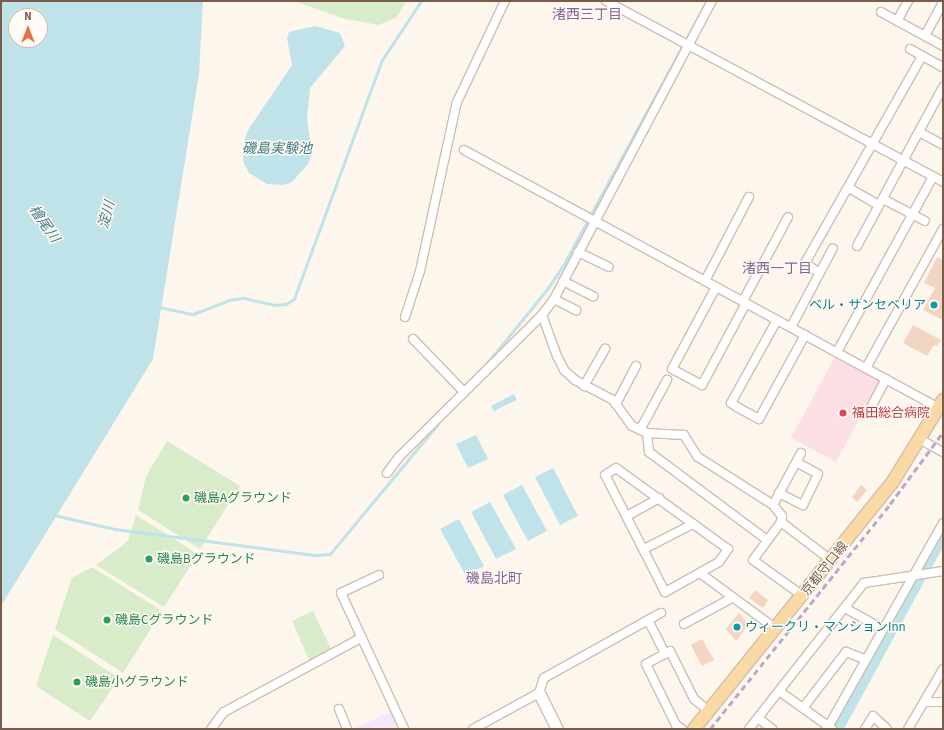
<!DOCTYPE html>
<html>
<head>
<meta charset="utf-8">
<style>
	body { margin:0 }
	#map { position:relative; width:944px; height:730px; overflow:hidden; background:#fdf6ec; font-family:"Source Sans 3","Noto Sans JP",sans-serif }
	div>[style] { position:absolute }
	.education>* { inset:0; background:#f3e8fa }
	.medical>* { inset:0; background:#fbdfe3 }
	.green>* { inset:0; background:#d8ecc9 }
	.water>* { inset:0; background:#bfe3e8 }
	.stream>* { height:2.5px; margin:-1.25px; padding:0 1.25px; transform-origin:1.25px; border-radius:1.25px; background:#bfe3e8 }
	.building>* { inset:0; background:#f3d5c3 }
	.roads { filter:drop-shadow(1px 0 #d1beb0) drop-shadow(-1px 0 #d1beb0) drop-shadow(0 1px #d1beb0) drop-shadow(0 -1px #d1beb0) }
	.street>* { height:8px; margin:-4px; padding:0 4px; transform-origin:4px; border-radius:4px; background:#fff }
	.secondary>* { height:11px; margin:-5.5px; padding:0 5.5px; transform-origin:5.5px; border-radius:5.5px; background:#fff }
	.primary>* { height:12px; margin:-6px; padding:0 6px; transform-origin:6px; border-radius:6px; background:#fbd9a5 }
	.rail>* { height:2.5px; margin-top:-1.25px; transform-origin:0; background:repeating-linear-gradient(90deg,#b9a8c9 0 6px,transparent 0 10px) }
	.dots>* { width:11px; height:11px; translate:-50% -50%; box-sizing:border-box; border:2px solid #fffaf3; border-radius:50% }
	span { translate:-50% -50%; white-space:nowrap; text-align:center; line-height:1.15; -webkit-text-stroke:3px #fffaf3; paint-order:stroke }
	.culture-label { font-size:13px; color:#0d838f }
	.right { translate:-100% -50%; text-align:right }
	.left { translate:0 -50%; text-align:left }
	.health-label { font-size:13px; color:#be3a42 }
	.leisure-label { font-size:13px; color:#27864d }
	.street-label { font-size:13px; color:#7a5c4d }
	.neighbourhood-label { font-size:14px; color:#846695 }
	.water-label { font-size:14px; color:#437c86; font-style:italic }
	.frame { position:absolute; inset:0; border:2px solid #7a5c4d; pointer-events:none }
	.north { position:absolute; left:8px; top:8px; width:40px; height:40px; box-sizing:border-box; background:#fffaf3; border:1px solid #cabbb1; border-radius:50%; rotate:0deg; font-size:11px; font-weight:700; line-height:16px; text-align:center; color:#7a5c4d }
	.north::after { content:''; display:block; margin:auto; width:14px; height:18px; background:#e76f51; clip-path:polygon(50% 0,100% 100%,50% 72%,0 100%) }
</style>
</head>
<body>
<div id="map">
	<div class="education">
		<i style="clip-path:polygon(391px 712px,398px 729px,352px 729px,356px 727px)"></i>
	</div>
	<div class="medical">
		<i style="clip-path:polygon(836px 355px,879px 378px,879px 382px,836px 462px,791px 438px)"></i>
	</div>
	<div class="green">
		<i style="clip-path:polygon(294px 1px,406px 1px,397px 17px,379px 25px,345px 19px)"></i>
		<i style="clip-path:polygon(167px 441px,240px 486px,200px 549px,138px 510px,146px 476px)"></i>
		<i style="clip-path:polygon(136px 515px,198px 554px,164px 607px,96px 565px,128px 541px)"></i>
		<i style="clip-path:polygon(92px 567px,162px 611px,123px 673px,55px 629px,72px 578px)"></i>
		<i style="clip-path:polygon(313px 611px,331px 649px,310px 662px,292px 621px)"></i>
		<i style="clip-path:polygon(53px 635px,119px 678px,90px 721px,36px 686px)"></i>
	</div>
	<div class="water">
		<i style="clip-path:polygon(evenodd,1px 1px,203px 1px,199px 74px,153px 359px,1px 606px,1px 1px,16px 16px,40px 16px,40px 40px,16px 40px,16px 16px)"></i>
		<i style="clip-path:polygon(315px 26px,340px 33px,345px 46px,310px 88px,307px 118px,312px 153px,308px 164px,292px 182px,283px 185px,267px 184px,249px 173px,243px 161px,244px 141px,248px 130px,292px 65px,287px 38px,289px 32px)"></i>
		<i style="clip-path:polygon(514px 394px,517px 400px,494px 411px,491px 406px)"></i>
		<i style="clip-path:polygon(476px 435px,488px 459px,468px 468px,456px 444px)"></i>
		<i style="clip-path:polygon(553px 468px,578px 516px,560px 525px,535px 477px)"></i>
		<i style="clip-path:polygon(522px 485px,547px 531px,528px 541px,503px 495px)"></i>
		<i style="clip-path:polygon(490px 502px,516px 549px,496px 559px,471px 512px)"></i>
		<i style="clip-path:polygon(459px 519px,484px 566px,466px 576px,440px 529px)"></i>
		<i style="clip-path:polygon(943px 528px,943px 547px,844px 729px,832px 729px)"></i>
	</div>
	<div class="stream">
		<i style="left:159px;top:307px;width:35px;rotate:12deg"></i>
		<i style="left:193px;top:314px;width:39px;rotate:-21deg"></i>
		<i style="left:229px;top:300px;width:15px;rotate:-8deg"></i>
		<i style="left:244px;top:298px;width:31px;rotate:13deg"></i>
		<i style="left:274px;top:305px;width:12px;rotate:-5deg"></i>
		<i style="left:286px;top:304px;width:9px;rotate:-32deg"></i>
		<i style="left:294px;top:299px;width:255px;rotate:-69.8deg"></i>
		<i style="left:382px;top:60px;width:71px;rotate:-56.5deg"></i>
		<i style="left:479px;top:373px;width:109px;rotate:-50.9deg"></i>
		<i style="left:548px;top:288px;width:29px;rotate:-56deg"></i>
		<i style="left:564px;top:264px;width:299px;rotate:-61.5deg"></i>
		<i style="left:54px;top:515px;width:63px;rotate:12.9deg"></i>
		<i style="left:115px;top:529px;width:203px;rotate:7.4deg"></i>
		<i style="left:316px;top:555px;width:14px;rotate:-4deg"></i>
		<i style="left:330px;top:554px;width:168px;rotate:-50.3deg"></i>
	</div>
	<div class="building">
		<i style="clip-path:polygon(937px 257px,943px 260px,943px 320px,923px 310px,935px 288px,924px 283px)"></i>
		<i style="clip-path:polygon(913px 325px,941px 340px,937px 346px,934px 345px,927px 356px,903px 343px)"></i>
		<i style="clip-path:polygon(861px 485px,867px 490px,857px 502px,852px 497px)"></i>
		<i style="clip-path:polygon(755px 590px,768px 600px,763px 608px,749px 598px)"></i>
		<i style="clip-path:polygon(739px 613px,749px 624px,736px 641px,726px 629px)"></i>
		<i style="clip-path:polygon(702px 639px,714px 660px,702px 666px,691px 645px)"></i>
	</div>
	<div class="roads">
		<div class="street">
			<i style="left:606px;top:1px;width:383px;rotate:28.2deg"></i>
			<i style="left:881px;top:12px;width:71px;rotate:28.7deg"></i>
			<i style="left:897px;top:21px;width:23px;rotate:-61deg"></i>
			<i style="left:925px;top:36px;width:38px;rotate:-62deg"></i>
			<i style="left:910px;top:49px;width:38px;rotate:29deg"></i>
			<i style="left:919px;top:132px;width:27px;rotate:28deg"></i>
			<i style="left:464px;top:150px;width:541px;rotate:28.51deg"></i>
			<i style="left:849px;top:188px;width:34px;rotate:30deg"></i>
			<i style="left:883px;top:199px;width:47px;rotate:27.6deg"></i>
			<i style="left:857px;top:246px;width:181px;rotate:-61.6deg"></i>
			<i style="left:578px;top:252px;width:34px;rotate:26deg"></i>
			<i style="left:819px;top:273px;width:17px;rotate:-144deg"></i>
			<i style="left:805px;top:263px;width:238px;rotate:-60.5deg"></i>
			<i style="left:563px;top:281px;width:34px;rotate:27deg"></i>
			<i style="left:705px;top:281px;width:95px;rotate:-62.4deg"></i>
			<i style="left:716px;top:287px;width:93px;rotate:118.2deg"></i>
			<i style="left:672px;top:369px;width:34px;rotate:28deg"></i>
			<i style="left:702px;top:385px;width:93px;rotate:-61.8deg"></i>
			<i style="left:554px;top:299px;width:25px;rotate:27deg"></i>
			<i style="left:743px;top:301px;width:95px;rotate:-61.8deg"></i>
			<i style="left:542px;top:315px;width:44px;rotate:69.9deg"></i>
			<i style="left:557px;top:356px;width:16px;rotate:63deg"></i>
			<i style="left:564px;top:370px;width:15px;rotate:42deg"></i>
			<i style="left:575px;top:380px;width:43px;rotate:27.8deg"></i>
			<i style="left:613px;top:400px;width:32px;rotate:54deg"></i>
			<i style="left:632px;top:426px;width:17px;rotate:25deg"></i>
			<i style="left:647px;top:433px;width:37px;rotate:3deg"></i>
			<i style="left:684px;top:435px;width:26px;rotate:58deg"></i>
			<i style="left:698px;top:457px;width:89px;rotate:32.6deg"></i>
			<i style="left:773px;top:505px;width:14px;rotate:51deg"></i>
			<i style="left:782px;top:516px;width:6px;rotate:99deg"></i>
			<i style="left:781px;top:522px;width:47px;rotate:126.4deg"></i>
			<i style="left:753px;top:560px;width:62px;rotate:35.8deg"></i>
			<i style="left:405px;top:317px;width:48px;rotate:-71.9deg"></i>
			<i style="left:420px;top:271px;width:173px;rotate:-77.7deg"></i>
			<i style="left:457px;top:102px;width:112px;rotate:-64.6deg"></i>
			<i style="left:777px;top:320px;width:95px;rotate:119deg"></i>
			<i style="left:731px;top:403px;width:7px;rotate:34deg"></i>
			<i style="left:737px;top:407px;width:25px;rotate:29deg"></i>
			<i style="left:759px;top:419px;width:96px;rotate:-61.3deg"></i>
			<i style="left:791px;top:327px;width:89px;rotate:-62deg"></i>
			<i style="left:413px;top:339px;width:74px;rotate:46.1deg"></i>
			<i style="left:837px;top:352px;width:200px;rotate:-61.3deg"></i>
			<i style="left:866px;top:368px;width:159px;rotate:-61deg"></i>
			<i style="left:584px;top:386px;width:43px;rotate:-60.4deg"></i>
			<i style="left:616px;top:404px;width:43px;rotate:-62.2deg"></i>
			<i style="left:870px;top:409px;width:34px;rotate:-62deg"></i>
			<i style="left:640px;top:430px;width:57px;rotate:-61.6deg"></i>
			<i style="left:647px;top:433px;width:19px;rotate:84deg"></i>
			<i style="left:649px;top:452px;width:147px;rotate:36.7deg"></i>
			<i style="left:921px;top:440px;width:25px;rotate:29deg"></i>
			<i style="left:616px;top:468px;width:138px;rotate:35.9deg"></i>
			<i style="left:728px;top:549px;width:16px;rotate:125deg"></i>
			<i style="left:719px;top:562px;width:62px;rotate:150.9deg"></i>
			<i style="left:665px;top:592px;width:131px;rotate:-117.1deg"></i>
			<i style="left:605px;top:475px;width:13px;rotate:-32deg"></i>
			<i style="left:387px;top:473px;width:21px;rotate:-53deg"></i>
			<i style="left:400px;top:456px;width:200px;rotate:-44.8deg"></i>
			<i style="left:542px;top:315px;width:20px;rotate:-53deg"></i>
			<i style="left:554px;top:299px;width:337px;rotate:-62.1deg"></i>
			<i style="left:779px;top:493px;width:27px;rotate:27deg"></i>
			<i style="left:803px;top:505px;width:34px;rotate:-64deg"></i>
			<i style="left:818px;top:474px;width:25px;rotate:-151deg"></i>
			<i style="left:773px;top:505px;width:59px;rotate:-61.7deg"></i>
			<i style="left:627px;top:516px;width:37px;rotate:-29deg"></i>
			<i style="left:781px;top:522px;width:64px;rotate:37.4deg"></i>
			<i style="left:644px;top:549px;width:55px;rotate:-27deg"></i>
			<i style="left:700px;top:573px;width:94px;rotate:36.4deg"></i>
			<i style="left:379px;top:575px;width:42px;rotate:154.7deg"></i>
			<i style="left:341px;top:593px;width:150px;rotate:65.1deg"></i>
			<i style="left:845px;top:608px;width:41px;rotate:29.1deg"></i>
			<i style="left:648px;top:620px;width:38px;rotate:63deg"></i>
			<i style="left:684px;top:624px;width:55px;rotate:-28.4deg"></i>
			<i style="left:779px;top:691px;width:65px;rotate:35.6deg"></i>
			<i style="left:925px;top:702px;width:18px"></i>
			<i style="left:803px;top:708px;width:71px;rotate:-52.5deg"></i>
			<i style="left:846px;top:652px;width:19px;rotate:21deg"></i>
			<i style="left:339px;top:709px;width:22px;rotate:68deg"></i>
			<i style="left:758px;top:718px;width:18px;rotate:38deg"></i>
			<i style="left:211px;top:729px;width:21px;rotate:-53deg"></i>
			<i style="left:224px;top:712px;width:156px;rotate:-28.4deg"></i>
			<i style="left:473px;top:729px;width:75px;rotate:-28.6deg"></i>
			<i style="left:539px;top:693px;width:16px;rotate:-72deg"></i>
			<i style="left:544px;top:678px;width:134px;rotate:-29.1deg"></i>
			<i style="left:682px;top:729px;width:7px;rotate:-146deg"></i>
			<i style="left:676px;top:725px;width:68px;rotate:-116.2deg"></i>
			<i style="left:646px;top:664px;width:27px;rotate:-28deg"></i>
			<i style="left:670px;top:651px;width:54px;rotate:63.4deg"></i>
			<i style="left:694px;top:699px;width:19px;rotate:39deg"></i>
			<i style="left:749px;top:729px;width:186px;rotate:-51.8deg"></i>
			<i style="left:864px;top:583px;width:80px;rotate:-8.6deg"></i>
			<i style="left:827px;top:729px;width:236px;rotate:-60.6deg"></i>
			<i style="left:865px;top:729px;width:15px;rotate:-58deg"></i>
			<i style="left:873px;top:716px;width:19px;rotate:43deg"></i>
			<i style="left:908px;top:729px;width:69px;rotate:-59.7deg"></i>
		</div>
		<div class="secondary">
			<i style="left:539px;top:693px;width:40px;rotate:63.4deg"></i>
		</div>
		<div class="primary">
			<i style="left:694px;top:729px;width:316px;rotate:-51.2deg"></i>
			<i style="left:892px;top:483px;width:97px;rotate:-58.4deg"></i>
		</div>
	</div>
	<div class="rail">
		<i style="left:710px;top:729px;width:288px;rotate:-51.3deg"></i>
		<i style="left:890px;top:504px;width:89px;rotate:-53.6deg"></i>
	</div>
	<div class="dots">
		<i style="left:934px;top:305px;background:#0f9aa8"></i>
		<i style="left:843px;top:413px;background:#e0444e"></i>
		<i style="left:186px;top:498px;background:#2e9e5b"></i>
		<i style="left:149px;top:559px;background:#2e9e5b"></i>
		<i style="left:107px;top:620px;background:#2e9e5b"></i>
		<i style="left:737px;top:627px;background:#0f9aa8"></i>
		<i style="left:77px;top:682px;background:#2e9e5b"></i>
	</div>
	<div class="culture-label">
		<span class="right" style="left:926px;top:305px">ベル・サンセベリア</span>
		<span class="left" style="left:745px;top:627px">ウィークリ・マンションInn</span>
	</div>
	<div class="health-label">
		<span class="left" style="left:852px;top:413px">福田総合病院</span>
	</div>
	<div class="leisure-label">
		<span class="left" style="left:194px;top:498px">磯島Aグラウンド</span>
		<span class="left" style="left:157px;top:559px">磯島Bグラウンド</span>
		<span class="left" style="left:115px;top:620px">磯島Cグラウンド</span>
		<span class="left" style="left:85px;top:682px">磯島小グラウンド</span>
	</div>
	<div class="street-label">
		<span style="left:825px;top:569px;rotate:-51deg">京都守口線</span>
	</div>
	<div class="neighbourhood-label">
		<span style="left:587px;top:15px">渚西三丁目</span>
		<span style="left:777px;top:269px">渚西一丁目</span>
		<span style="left:494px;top:579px">磯島北町</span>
	</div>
	<div class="water-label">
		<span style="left:277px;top:149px">磯島実験池</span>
		<span style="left:107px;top:215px;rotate:-75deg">淀川</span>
		<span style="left:44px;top:224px;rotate:55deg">檜尾川</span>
	</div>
	<div class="frame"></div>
	<div class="north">N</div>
</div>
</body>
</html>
